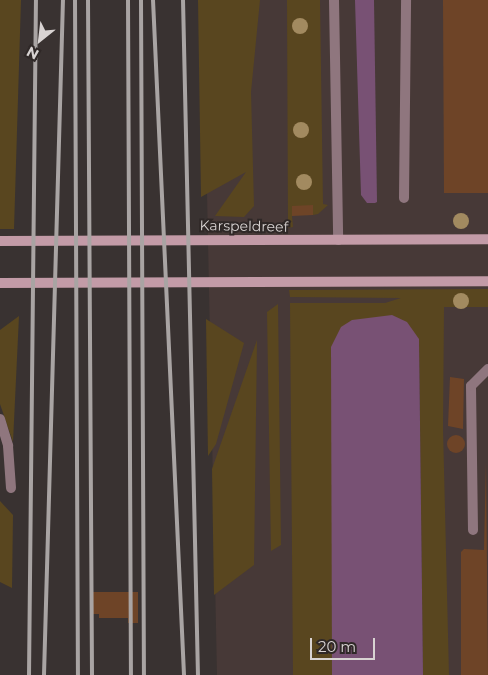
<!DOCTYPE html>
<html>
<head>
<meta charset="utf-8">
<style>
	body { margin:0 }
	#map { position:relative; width:488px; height:675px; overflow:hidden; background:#393231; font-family:Montserrat,sans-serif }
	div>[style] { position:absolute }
	.built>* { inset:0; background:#473937 }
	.green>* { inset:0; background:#59461f }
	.water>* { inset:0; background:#785174 }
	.building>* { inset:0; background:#6e4427 }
	.round { border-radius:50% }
	.lane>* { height:10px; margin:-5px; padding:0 5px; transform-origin:5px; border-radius:5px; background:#8f767e }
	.secondary>* { height:10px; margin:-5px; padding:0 5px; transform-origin:5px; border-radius:5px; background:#c39ba7 }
	.rail>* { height:4px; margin:-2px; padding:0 2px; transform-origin:2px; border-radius:2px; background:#a9a4a3 }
	.trees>* { width:16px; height:16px; margin:-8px; border-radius:50%; background:#a28a60 }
	span { translate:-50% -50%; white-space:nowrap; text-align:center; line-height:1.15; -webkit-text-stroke:4px #2f2827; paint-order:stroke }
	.street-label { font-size:14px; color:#d8d3d2 }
	.north { position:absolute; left:15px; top:15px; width:50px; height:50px; -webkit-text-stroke:4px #2f2827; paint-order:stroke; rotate:209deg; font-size:14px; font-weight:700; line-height:20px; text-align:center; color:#d8d3d2 }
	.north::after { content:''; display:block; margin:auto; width:18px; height:22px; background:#d8d3d2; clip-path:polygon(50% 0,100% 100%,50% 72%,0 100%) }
	.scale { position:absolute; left:310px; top:638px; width:65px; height:22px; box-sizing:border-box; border:2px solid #d8d3d2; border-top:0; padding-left:6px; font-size:15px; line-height:18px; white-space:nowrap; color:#d8d3d2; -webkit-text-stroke:4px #2f2827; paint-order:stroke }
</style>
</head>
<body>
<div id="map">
	<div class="built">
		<i style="clip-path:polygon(203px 0,488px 0,488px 675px,217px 675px)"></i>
	</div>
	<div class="green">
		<i style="clip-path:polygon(0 0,21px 0,14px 229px,0 229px)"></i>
		<i style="clip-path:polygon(198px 0,260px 0,251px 92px,254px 206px,244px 217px,215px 216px,246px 172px,201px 197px)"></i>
		<i style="clip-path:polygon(287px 0,320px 0,323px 204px,328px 205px,318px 214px,313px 215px,313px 205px,292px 216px,293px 227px,288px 228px)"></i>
		<i style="clip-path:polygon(488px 289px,488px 307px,444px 307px,443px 428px,449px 675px,423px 675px,419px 339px,332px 580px,332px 675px,293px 675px,290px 303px,385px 303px,401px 298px,290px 297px,289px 290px)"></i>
		<i style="clip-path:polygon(278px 304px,281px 545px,271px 551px,267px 312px)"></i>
		<i style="clip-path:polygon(19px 316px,13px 442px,0 404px,0 330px)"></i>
		<i style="clip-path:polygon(206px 319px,244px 343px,216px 444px,208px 456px)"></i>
		<i style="clip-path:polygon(257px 340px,254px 565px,214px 595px,212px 469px)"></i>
		<i style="clip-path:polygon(0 501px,13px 515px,12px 588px,0 582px)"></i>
	</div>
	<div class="water">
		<i style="clip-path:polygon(355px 0,374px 0,377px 202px,375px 203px,367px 203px,361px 195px)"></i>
		<i style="clip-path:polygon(392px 315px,407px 322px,419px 339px,423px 675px,332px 675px,331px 347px,341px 327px,352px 320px)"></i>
	</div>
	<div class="building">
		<i style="clip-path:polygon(443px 0,488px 0,488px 193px,444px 193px)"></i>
		<i style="clip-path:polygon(313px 205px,313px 215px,292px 216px,292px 206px)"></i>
		<i style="clip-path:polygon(450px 377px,464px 379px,463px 429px,448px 426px)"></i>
		<i class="round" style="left:447px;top:435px;width:18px;height:18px"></i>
		<i style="clip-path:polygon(486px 461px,488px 675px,461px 675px,461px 552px,464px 549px,484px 550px)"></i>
		<i style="clip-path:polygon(90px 592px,138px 592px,138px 623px,128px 623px,128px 618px,99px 618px,99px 614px,90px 614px)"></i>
	</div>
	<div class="lane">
		<i style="left:334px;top:0;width:240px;rotate:89deg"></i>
		<i style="left:404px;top:198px;width:198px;rotate:-89.4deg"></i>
		<i style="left:0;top:419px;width:28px;rotate:73deg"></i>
		<i style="left:8px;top:446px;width:42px;rotate:85.9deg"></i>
		<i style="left:473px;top:530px;width:144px;rotate:-90.8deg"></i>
		<i style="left:471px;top:386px;width:24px;rotate:-45deg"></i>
	</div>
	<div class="secondary">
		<i style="left:0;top:241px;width:488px;rotate:-0.2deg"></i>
		<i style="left:0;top:283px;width:488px;rotate:-0.2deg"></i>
	</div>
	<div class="rail">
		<i style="left:75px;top:0;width:675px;rotate:89.75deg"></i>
		<i style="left:88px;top:0;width:675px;rotate:89.66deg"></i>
		<i style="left:128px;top:0;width:675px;rotate:89.75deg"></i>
		<i style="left:141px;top:0;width:675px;rotate:89.75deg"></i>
		<i style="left:153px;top:0;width:676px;rotate:87.37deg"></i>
		<i style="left:183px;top:0;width:675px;rotate:88.73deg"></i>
		<i style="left:29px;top:675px;width:675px;rotate:-89.41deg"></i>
		<i style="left:44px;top:675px;width:675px;rotate:-88.39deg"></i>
	</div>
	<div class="trees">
		<i style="left:300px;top:26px"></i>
		<i style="left:301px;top:130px"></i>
		<i style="left:304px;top:182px"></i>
		<i style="left:461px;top:221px"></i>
		<i style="left:461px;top:301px"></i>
	</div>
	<div class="street-label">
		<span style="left:244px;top:226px;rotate:1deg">Karspeldreef</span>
	</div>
	<div class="north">N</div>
	<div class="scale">20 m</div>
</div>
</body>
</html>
